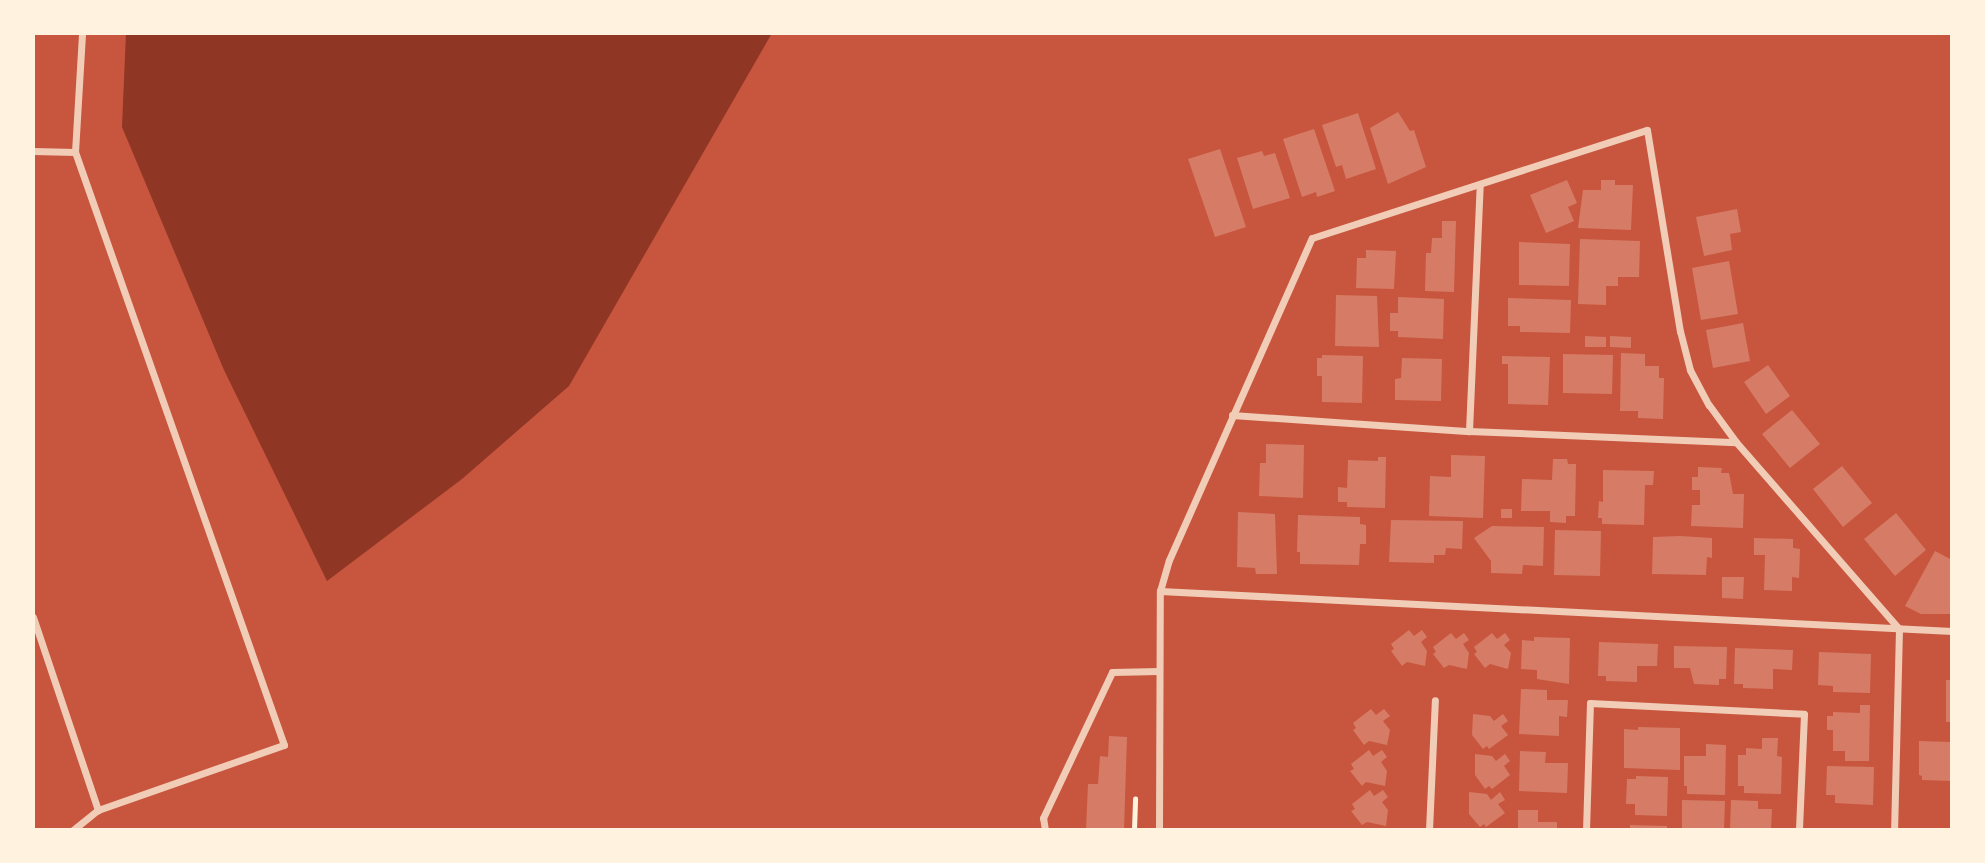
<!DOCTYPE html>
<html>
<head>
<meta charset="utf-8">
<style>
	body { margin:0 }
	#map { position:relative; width:1985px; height:863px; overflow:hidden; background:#c8553d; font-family:Jost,sans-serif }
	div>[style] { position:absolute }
	.water>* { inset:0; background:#8f3625 }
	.building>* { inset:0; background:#d67c66 }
	.path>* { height:4.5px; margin:-2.25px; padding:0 2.25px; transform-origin:2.25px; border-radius:2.25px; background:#fff3e0 }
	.minor>* { height:7px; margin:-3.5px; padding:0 3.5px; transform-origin:3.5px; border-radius:3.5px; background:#f1ccb7 }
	span { translate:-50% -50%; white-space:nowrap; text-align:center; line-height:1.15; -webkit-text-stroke:5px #fff3e0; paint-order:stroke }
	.frame { position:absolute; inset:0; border:35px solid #fff3e0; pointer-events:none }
</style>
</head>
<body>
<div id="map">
	<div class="water">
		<i style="clip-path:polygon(126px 33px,772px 33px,569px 386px,462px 479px,327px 581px,224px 370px,122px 127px)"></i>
	</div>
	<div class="building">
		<i style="clip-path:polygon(1398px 112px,1410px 131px,1414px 130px,1426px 167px,1388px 184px,1370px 128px)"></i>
		<i style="clip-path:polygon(1358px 113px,1376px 169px,1346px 179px,1342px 165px,1336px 167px,1322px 125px)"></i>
		<i style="clip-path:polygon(1314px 129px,1335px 191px,1317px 197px,1316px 192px,1302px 197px,1283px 139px)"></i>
		<i style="clip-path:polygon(1220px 149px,1246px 227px,1215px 237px,1188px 159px)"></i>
		<i style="clip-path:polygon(1262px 151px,1264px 156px,1275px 153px,1290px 198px,1253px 209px,1237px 158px)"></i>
		<i style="clip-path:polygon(1567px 180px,1577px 203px,1568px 207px,1574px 221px,1546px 233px,1530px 195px)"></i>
		<i style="clip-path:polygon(1601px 180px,1615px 180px,1615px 185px,1633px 185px,1631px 230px,1578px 228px,1583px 190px,1601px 190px)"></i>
		<i style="clip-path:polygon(1737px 209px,1741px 232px,1730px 234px,1732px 250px,1704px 256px,1696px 217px)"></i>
		<i style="clip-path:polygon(1442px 221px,1456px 221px,1454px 292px,1425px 291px,1426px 253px,1431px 253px,1432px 238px,1442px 238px)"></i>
		<i style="clip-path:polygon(1580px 239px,1640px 241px,1639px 277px,1618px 277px,1618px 286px,1606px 286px,1606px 305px,1578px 304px)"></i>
		<i style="clip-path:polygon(1519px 242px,1570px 244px,1569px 286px,1519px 285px)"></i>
		<i style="clip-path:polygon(1366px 250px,1396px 251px,1394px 289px,1356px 288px,1357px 258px,1366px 258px)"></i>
		<i style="clip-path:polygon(1729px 261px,1738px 314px,1701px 320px,1692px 268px)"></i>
		<i style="clip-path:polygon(1336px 295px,1377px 296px,1379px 347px,1335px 346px)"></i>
		<i style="clip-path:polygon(1398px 297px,1444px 299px,1443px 339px,1398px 337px,1398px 331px,1390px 331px,1390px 313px,1398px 313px)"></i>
		<i style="clip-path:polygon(1508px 298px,1571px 300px,1570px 333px,1520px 332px,1520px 326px,1508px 326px)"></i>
		<i style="clip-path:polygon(1743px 323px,1750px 361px,1713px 368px,1706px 330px)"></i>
		<i style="clip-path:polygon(1585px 336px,1606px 337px,1606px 347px,1585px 347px)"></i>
		<i style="clip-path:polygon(1610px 336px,1631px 337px,1631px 348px,1610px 347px)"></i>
		<i style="clip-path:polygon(1621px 353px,1645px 354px,1645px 366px,1659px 366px,1659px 378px,1664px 378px,1663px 419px,1638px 418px,1638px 411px,1620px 411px)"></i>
		<i style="clip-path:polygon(1563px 354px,1613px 355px,1612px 394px,1563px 393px)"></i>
		<i style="clip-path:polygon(1322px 355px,1363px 356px,1362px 403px,1322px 402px,1322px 376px,1317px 376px,1317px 358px,1322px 358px)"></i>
		<i style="clip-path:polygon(1502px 356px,1550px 357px,1548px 405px,1508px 404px,1508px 364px,1502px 364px)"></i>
		<i style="clip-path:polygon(1402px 358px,1442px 359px,1441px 401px,1395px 400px,1395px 379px,1401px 378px)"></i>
		<i style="clip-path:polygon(1768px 365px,1790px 396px,1766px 414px,1744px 382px)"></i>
		<i style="clip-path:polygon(1792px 410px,1820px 444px,1790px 468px,1762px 434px)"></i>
		<i style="clip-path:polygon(1266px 444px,1304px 445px,1303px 498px,1259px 496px,1260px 463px,1266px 463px)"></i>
		<i style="clip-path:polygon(1451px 455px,1485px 456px,1483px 518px,1429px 516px,1430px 476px,1451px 477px)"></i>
		<i style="clip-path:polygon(1378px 457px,1386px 457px,1385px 508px,1347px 507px,1347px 502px,1338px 502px,1338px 487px,1347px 488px,1348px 460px,1378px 461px)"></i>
		<i style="clip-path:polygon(1553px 459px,1567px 459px,1568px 464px,1576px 464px,1575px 516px,1566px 516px,1566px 523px,1550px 522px,1550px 511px,1521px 511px,1522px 479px,1552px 480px)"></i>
		<i style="clip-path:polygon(1842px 466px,1872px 503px,1843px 527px,1813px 489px)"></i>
		<i style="clip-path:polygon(1698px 467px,1722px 468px,1721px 473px,1729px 473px,1733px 494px,1744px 494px,1743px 528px,1691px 526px,1692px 505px,1700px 505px,1700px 490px,1692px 490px,1692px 477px,1698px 477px)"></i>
		<i style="clip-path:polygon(1603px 470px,1654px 471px,1653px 485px,1645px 485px,1644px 525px,1602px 524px,1602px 518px,1598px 518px,1599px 501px,1603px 502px)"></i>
		<i style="clip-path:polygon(1501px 509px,1512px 509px,1512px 518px,1501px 518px)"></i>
		<i style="clip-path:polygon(1238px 512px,1275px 514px,1277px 574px,1256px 574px,1255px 568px,1237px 567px)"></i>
		<i style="clip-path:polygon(1896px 513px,1926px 550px,1895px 576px,1864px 539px)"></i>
		<i style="clip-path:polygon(1298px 515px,1360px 517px,1360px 524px,1366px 525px,1366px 544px,1360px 544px,1359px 565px,1300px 564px,1300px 552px,1297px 552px)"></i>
		<i style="clip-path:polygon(1391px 520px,1463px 521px,1462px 549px,1446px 548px,1445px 555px,1434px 555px,1434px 563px,1389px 562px)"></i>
		<i style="clip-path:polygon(1492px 526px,1544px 527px,1543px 566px,1523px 565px,1522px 574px,1491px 573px,1491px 561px,1474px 538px)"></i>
		<i style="clip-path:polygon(1555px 530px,1601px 531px,1600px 576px,1554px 575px)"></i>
		<i style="clip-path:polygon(1680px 536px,1712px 538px,1712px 558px,1707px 557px,1706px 575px,1652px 574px,1653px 537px)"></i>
		<i style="clip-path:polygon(1754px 538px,1793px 539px,1793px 548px,1800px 549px,1799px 578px,1792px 577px,1792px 591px,1764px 590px,1765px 555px,1754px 555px)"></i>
		<i style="clip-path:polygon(1935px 551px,1952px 560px,1952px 614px,1921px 614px,1905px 606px)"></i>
		<i style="clip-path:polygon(1722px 577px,1744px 577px,1743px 599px,1722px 598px)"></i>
		<i style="clip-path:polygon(1409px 630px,1414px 636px,1422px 630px,1427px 637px,1421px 642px,1427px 651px,1425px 666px,1407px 662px,1402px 666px,1391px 651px,1394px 649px,1391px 644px)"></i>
		<i style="clip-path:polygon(1451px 633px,1456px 639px,1464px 633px,1469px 640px,1463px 644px,1469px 653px,1467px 669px,1449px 665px,1444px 668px,1433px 654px,1436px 652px,1433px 647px)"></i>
		<i style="clip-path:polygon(1492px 633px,1497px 639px,1505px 633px,1510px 640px,1504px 645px,1511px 653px,1508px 669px,1490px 664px,1485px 668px,1474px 654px,1477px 652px,1474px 647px)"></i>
		<i style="clip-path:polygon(1534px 637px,1570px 638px,1569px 684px,1537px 679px,1537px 670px,1521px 669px,1522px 640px,1534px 641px)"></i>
		<i style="clip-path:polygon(1599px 642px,1658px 644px,1657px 666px,1637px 666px,1637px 682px,1606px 681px,1606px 676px,1598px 676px)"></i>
		<i style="clip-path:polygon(1674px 646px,1727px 647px,1726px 679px,1719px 679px,1719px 685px,1694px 684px,1690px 668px,1674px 668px)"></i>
		<i style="clip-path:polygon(1735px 648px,1793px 650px,1792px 670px,1773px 669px,1773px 689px,1743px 688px,1743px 684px,1734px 684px)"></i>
		<i style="clip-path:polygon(1819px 652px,1871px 654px,1870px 693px,1833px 692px,1833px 686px,1818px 685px)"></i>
		<i style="clip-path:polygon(1946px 680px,1952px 680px,1952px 722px,1946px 722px)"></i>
		<i style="clip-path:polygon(1521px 689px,1547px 690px,1547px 700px,1568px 700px,1567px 717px,1559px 716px,1559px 736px,1519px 734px)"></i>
		<i style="clip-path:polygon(1860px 705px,1870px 705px,1869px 761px,1845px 761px,1845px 751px,1833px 751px,1833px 730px,1827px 730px,1827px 716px,1833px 716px,1833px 712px,1860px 713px)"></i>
		<i style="clip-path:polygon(1371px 709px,1376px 715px,1384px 709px,1390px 716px,1383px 721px,1390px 730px,1387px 745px,1369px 741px,1364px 745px,1353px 730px,1356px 728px,1353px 723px)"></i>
		<i style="clip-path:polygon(1473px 714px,1490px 716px,1494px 721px,1503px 714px,1508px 721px,1501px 726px,1508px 735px,1489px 749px,1487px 746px,1483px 749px,1472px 735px)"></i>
		<i style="clip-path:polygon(1638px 727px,1680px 728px,1680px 770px,1624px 768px,1624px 729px,1638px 730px)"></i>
		<i style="clip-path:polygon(1109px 736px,1127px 737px,1124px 830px,1086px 830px,1088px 784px,1098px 784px,1100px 756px,1108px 757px)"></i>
		<i style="clip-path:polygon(1762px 738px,1778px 738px,1777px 756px,1782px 757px,1781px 794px,1744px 793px,1744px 786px,1738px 786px,1738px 755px,1746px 755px,1746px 748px,1762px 749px)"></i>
		<i style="clip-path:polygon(1919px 741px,1952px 742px,1952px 781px,1922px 780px,1922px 776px,1919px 775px)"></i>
		<i style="clip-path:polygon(1706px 744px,1726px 745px,1725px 795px,1687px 794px,1687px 786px,1684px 786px,1684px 756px,1706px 756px)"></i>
		<i style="clip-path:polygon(1369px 750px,1373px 756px,1382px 750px,1387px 757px,1381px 762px,1387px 771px,1385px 786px,1366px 782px,1362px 786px,1350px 771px,1354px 769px,1351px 764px)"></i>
		<i style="clip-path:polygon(1520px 751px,1546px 752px,1545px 763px,1568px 763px,1567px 793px,1519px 791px)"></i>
		<i style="clip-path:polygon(1475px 754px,1492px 756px,1496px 761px,1505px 754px,1510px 761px,1504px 766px,1510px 775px,1492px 789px,1489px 786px,1485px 789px,1475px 775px)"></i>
		<i style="clip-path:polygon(1827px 766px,1874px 767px,1873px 805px,1835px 803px,1835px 795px,1826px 795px)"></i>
		<i style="clip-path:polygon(1636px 776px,1668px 777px,1667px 816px,1635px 815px,1635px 804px,1626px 804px,1627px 779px,1636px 779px)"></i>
		<i style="clip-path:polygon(1370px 790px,1374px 796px,1383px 790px,1388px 797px,1382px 802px,1388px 810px,1386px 826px,1367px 822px,1362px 825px,1351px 811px,1355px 809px,1352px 804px)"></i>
		<i style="clip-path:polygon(1469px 792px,1487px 794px,1491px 800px,1500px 792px,1505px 800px,1498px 804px,1505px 813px,1486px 827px,1484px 824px,1480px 827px,1469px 814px)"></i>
		<i style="clip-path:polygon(1682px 800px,1725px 801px,1724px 830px,1682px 830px)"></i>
		<i style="clip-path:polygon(1731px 800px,1758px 801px,1758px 809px,1772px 809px,1771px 830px,1730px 830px)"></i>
		<i style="clip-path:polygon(1518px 810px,1538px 810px,1538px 822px,1557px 822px,1557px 830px,1518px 830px)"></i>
		<i style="clip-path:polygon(1630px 825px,1667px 826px,1667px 830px,1630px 830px)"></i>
	</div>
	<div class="path">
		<i style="left:1134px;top:830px;width:31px;rotate:-88deg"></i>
	</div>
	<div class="minor">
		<i style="left:33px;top:151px;width:42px;rotate:1.4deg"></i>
		<i style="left:1232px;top:415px;width:238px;rotate:3.9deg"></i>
		<i style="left:1469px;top:431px;width:267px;rotate:2.4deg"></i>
		<i style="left:1469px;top:431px;width:247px;rotate:-87.5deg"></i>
		<i style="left:1160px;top:591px;width:793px;rotate:2.89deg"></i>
		<i style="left:33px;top:617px;width:204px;rotate:71.4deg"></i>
		<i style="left:73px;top:830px;width:32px;rotate:-39deg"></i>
		<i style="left:98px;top:810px;width:197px;rotate:-19.3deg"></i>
		<i style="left:284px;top:745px;width:629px;rotate:-109.41deg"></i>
		<i style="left:75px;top:152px;width:119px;rotate:-86.6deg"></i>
		<i style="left:1045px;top:830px;width:12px;rotate:-99deg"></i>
		<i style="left:1043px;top:818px;width:161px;rotate:-64.7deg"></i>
		<i style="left:1112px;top:672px;width:47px;rotate:-1.2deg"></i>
		<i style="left:1159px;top:830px;width:239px;rotate:-89.8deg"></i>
		<i style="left:1160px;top:591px;width:32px;rotate:-74deg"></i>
		<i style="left:1169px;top:560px;width:352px;rotate:-66.1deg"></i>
		<i style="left:1312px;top:238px;width:352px;rotate:-17.9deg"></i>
		<i style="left:1647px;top:130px;width:204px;rotate:80.7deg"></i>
		<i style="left:1680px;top:331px;width:40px;rotate:75.6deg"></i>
		<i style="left:1690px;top:370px;width:40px;rotate:62deg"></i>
		<i style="left:1709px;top:405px;width:46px;rotate:53.9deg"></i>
		<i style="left:1736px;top:442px;width:248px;rotate:48.9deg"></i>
		<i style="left:1899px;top:629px;width:201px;rotate:91.4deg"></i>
		<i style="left:1429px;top:830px;width:130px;rotate:-87.4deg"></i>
		<i style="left:1586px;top:830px;width:127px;rotate:-88.2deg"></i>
		<i style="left:1590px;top:703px;width:214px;rotate:2.9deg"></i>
		<i style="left:1804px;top:714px;width:116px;rotate:92.5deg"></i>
	</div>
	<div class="frame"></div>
</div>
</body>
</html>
